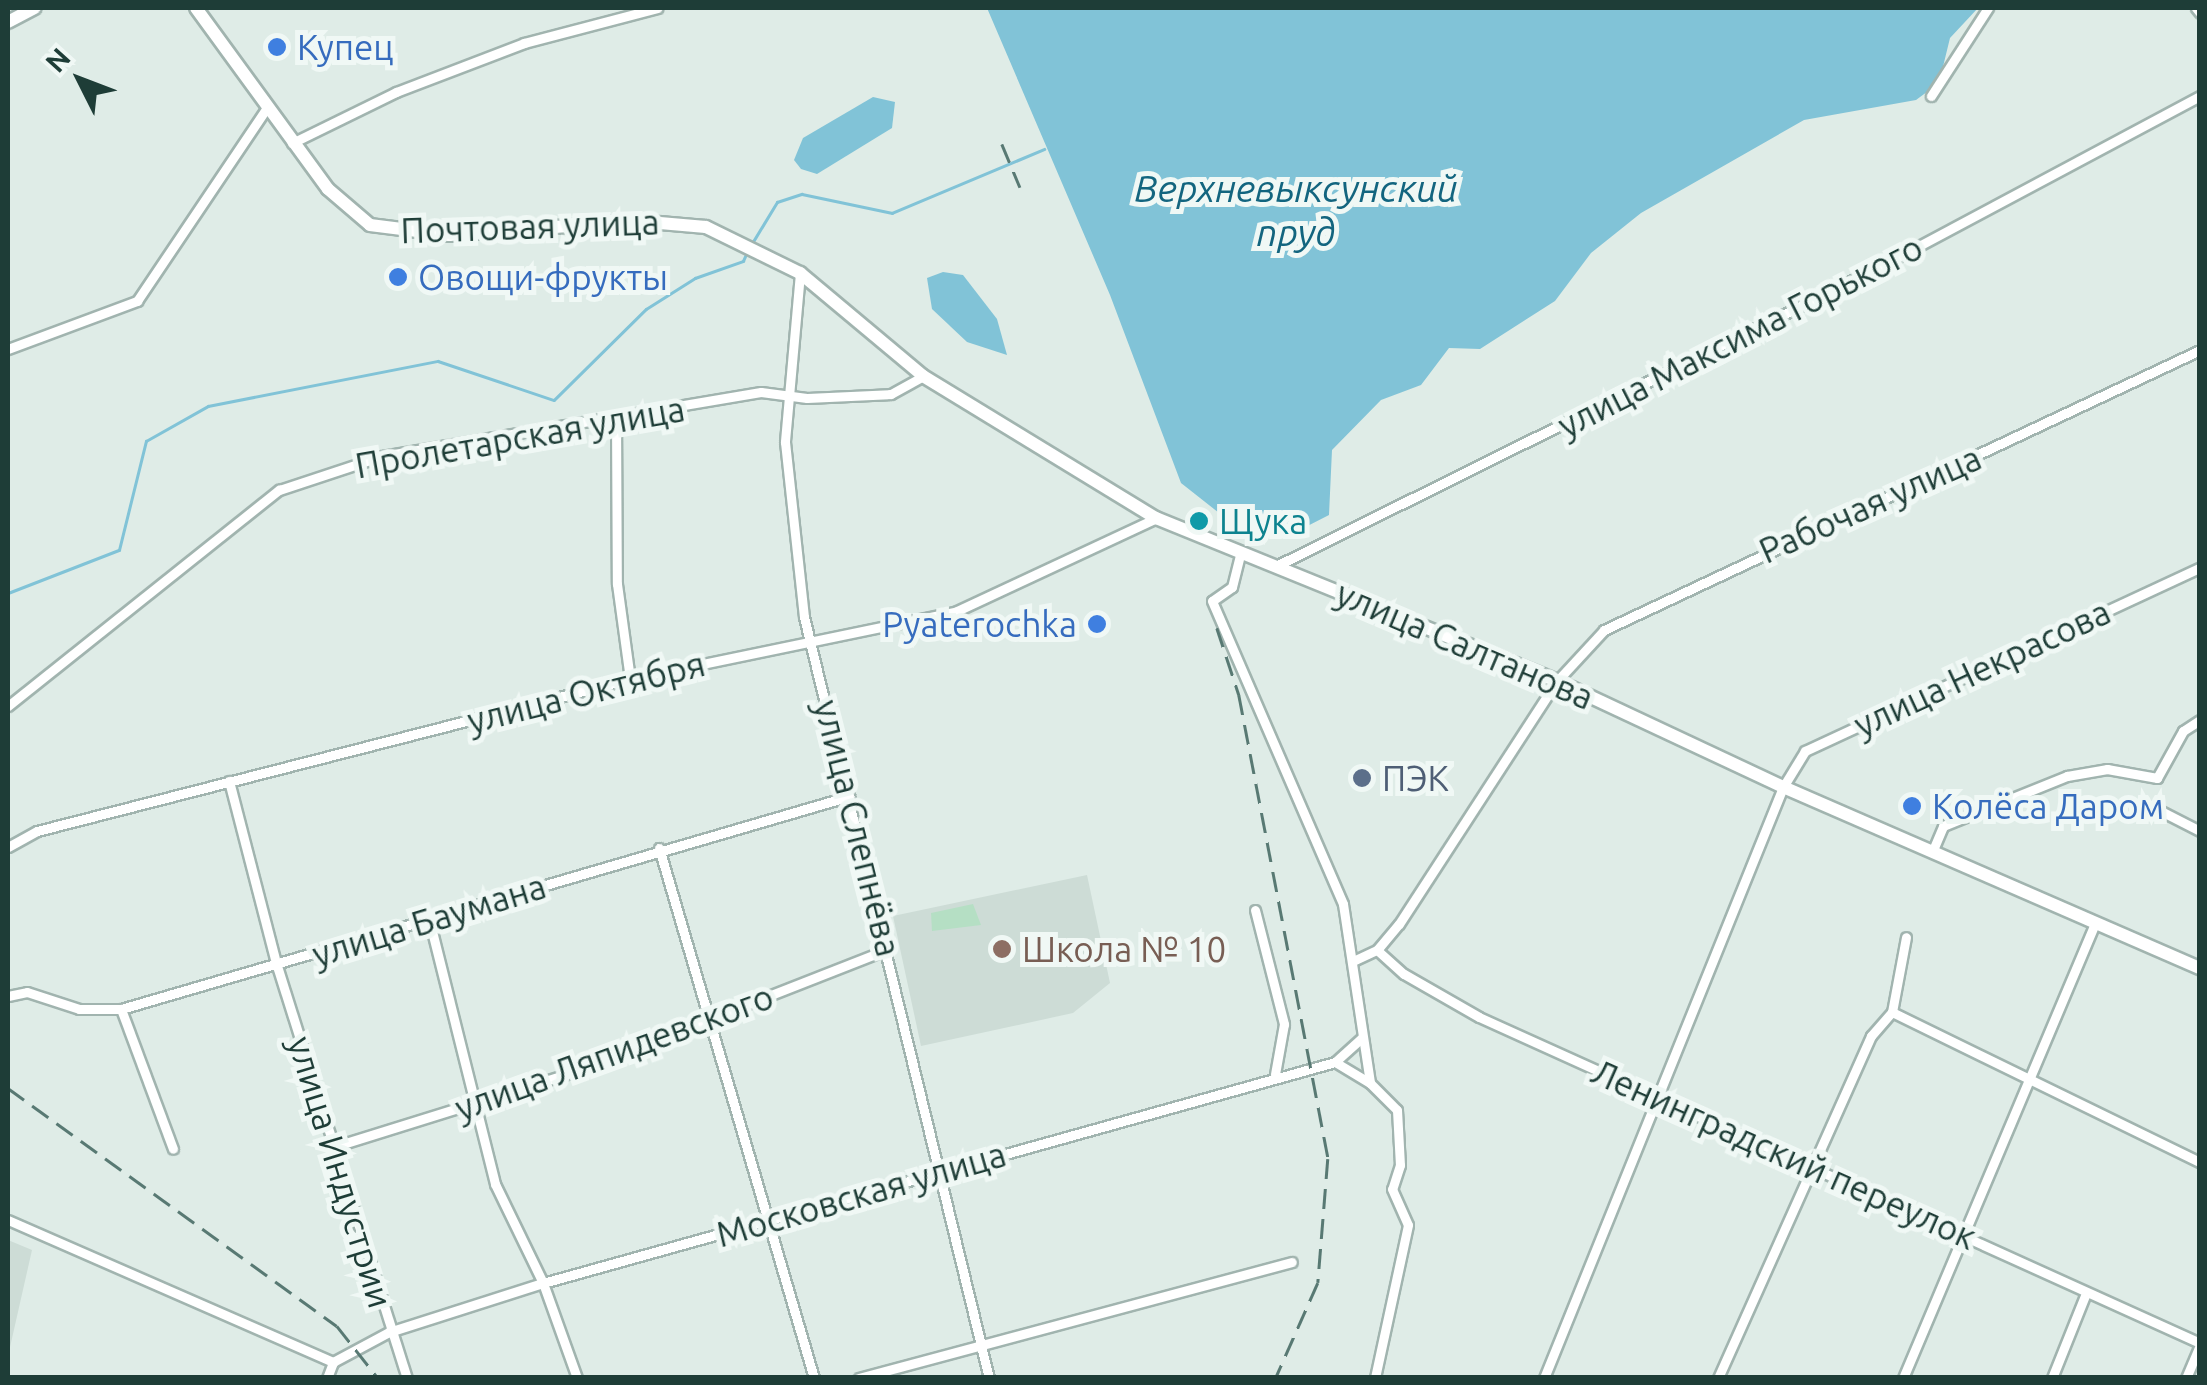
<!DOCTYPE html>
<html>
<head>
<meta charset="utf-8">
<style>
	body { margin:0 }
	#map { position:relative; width:2207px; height:1385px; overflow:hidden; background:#dfece7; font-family:Ubuntu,sans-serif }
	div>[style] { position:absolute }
	.built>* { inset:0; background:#cddcd6 }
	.green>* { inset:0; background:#b5dfc4 }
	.water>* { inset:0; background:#81c3d7 }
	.stream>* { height:2.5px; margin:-1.25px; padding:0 1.25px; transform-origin:1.25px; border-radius:1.25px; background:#81c3d7 }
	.roads { filter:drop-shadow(2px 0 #a1b4af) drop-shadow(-2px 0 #a1b4af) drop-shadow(0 2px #a1b4af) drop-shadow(0 -2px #a1b4af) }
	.minor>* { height:9px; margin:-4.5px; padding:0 4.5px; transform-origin:4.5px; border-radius:4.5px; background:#fff }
	.secondary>* { height:12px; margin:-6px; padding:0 6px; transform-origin:6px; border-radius:6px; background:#fff }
	.rail>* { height:2.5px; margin-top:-1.25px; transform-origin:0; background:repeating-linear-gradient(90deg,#587973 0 20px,transparent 0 30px) }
	.dots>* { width:28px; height:28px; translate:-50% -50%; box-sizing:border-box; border:5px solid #f0f8f5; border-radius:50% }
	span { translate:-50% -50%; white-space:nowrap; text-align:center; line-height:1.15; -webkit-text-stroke:10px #f0f8f5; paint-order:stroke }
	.shop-label { font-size:35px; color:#366cbe }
	.left { translate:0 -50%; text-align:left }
	.right { translate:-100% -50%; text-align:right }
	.street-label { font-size:35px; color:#1e3d37 }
	.culture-label { font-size:35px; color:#0d838f }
	.service-label { font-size:35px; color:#4e5e75 }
	.education-label { font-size:35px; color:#785e54 }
	.water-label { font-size:38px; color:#13657f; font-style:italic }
	.frame { position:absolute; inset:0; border:10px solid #1e3d37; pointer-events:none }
	.north { position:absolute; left:30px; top:30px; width:100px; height:100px; -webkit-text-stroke:8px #f0f8f5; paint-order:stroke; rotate:312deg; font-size:28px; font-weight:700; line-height:40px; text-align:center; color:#1e3d37 }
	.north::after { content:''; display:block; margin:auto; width:35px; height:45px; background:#1e3d37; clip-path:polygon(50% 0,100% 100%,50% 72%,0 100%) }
</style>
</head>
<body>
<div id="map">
	<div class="built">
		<i style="clip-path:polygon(1087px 875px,1110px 983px,1073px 1013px,921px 1046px,893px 916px)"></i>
		<i style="clip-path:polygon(8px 1240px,32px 1250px,8px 1356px)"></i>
	</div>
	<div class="green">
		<i style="clip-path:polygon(973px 904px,981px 925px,932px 931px,931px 913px)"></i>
	</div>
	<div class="water">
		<i style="clip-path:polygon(987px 8px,1978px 8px,1950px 38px,1939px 83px,1916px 100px,1804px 120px,1641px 213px,1591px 253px,1555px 301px,1480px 349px,1449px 348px,1421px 385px,1381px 400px,1332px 450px,1329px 515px,1286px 537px,1247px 535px,1181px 483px,1110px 295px)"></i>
		<i style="clip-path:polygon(873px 97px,895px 102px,892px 128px,817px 174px,801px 169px,794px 160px,803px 138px)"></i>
		<i style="clip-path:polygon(943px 272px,963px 275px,997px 319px,1007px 355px,967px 342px,932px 309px,927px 278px)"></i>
	</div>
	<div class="stream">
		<i style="left:751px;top:245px;width:50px;rotate:-58.8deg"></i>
		<i style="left:777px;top:202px;width:26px;rotate:-18deg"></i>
		<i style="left:802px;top:194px;width:92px;rotate:11.9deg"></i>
		<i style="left:892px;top:213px;width:165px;rotate:-22.8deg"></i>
		<i style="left:8px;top:593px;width:119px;rotate:-21.2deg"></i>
		<i style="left:119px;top:550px;width:112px;rotate:-76.1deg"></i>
		<i style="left:146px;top:441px;width:71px;rotate:-29.4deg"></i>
		<i style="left:208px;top:406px;width:234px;rotate:-11.1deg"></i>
		<i style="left:438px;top:361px;width:122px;rotate:18.6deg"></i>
		<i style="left:554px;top:400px;width:129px;rotate:-44.7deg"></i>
		<i style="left:646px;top:309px;width:58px;rotate:-32.3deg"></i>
		<i style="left:695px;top:278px;width:51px;rotate:-19.5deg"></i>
		<i style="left:743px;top:261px;width:10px;rotate:-66deg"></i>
	</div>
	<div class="roads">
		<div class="minor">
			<i style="left:2196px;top:8px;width:6px;rotate:51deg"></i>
			<i style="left:1931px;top:96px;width:105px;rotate:-57.1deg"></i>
			<i style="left:292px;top:143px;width:116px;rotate:-26.1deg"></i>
			<i style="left:396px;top:92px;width:137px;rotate:-20.9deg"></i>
			<i style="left:524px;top:43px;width:138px;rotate:-14.7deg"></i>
			<i style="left:800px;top:273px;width:170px;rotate:95.1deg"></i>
			<i style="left:785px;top:442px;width:176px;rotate:83.8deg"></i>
			<i style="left:804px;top:617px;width:783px;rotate:76.34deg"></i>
			<i style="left:8px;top:349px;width:138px;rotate:-20.4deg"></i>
			<i style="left:137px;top:301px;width:231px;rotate:-56.1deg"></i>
			<i style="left:616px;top:418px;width:166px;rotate:89.7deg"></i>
			<i style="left:617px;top:584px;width:96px;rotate:82.2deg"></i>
			<i style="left:1240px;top:555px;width:33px;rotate:104deg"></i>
			<i style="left:1232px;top:587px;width:24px;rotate:145deg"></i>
			<i style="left:1212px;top:601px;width:330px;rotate:66.6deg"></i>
			<i style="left:1343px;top:904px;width:181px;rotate:81.4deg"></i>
			<i style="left:1370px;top:1083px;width:38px;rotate:45deg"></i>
			<i style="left:1397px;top:1110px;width:55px;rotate:86.9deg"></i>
			<i style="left:1400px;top:1165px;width:25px;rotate:108deg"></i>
			<i style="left:1392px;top:1189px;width:39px;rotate:66deg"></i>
			<i style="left:1408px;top:1225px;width:157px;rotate:102.2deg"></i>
			<i style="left:1276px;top:566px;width:682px;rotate:-26.38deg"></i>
			<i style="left:1887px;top:263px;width:355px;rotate:-28.1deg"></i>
			<i style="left:8px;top:706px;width:347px;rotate:-38.6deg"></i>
			<i style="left:279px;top:490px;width:108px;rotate:-18.3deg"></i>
			<i style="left:382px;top:456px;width:384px;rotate:-9.6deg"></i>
			<i style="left:761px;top:392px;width:46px;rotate:7.4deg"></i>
			<i style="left:807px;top:398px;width:84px;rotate:-2.7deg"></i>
			<i style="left:891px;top:394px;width:37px;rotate:-29deg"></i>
			<i style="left:229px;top:781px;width:191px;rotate:75.5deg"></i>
			<i style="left:277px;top:966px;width:432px;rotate:72.5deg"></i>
			<i style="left:2155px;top:808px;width:51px;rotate:27.1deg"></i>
			<i style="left:8px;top:847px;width:33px;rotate:-29deg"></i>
			<i style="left:37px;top:831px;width:612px;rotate:-14.38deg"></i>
			<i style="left:630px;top:679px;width:334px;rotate:-11.7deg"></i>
			<i style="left:957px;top:611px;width:220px;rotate:-25deg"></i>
			<i style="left:659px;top:848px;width:552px;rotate:73.7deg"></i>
			<i style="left:1933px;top:850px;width:26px;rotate:-67deg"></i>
			<i style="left:1943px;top:826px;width:134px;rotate:-22deg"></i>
			<i style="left:2067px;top:776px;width:41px;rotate:-9.9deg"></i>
			<i style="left:2107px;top:769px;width:51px;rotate:10.2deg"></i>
			<i style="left:2157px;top:778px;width:54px;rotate:-61deg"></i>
			<i style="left:2183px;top:731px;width:20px;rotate:-33deg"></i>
			<i style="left:1255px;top:910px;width:118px;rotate:75.7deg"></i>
			<i style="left:1284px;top:1024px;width:51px;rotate:100.2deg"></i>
			<i style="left:430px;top:923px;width:269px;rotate:76deg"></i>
			<i style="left:495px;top:1184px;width:110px;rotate:64.1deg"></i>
			<i style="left:543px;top:1283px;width:101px;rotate:70.3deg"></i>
			<i style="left:1377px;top:950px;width:36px;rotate:42deg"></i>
			<i style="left:1404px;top:974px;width:86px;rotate:29.8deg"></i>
			<i style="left:1479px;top:1017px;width:791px;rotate:24.33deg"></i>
			<i style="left:1353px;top:961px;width:26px;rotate:-25deg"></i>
			<i style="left:1377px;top:950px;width:34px;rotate:-50deg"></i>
			<i style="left:1399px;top:924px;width:290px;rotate:-57deg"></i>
			<i style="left:1557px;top:681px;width:69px;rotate:-47.3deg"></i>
			<i style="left:1604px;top:630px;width:658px;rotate:-25.16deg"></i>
			<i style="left:8px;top:996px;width:19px;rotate:-12deg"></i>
			<i style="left:27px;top:992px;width:55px;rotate:18.1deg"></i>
			<i style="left:79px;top:1009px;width:42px"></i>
			<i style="left:121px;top:1009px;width:759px;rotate:-16.29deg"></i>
			<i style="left:121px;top:1009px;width:149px;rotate:69.6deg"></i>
			<i style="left:1892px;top:1012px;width:343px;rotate:26deg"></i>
			<i style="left:1335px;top:1062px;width:41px;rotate:31deg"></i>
			<i style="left:336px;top:1146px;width:252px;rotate:-17.3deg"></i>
			<i style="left:577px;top:1071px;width:335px;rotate:-21.4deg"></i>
			<i style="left:8px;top:1220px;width:355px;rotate:23.6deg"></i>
			<i style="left:327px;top:1378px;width:17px;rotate:-69deg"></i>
			<i style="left:333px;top:1362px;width:64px;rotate:-28.2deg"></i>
			<i style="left:389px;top:1332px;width:162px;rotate:-17.7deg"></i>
			<i style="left:543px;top:1283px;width:822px;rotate:-15.59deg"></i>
			<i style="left:1335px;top:1062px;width:36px;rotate:-42deg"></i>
			<i style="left:859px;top:1378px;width:448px;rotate:-15deg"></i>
			<i style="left:1544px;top:1378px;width:637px;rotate:-67.98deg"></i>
			<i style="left:1783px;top:787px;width:42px;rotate:-58.6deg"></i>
			<i style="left:1805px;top:751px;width:435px;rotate:-24.9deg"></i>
			<i style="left:1718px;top:1378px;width:375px;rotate:-65.9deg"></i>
			<i style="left:1871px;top:1036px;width:32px;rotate:-49deg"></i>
			<i style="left:1892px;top:1012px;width:76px;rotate:-79.4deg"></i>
			<i style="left:1903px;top:1378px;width:493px;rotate:-67.1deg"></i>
			<i style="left:2052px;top:1378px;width:92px;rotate:-68.2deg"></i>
			<i style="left:2186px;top:1378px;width:36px;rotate:-67deg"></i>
		</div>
		<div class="secondary">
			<i style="left:196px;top:8px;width:224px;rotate:53.9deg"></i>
			<i style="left:328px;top:189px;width:55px;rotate:40.6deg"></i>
			<i style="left:370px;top:225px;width:80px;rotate:7.2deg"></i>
			<i style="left:449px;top:235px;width:189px;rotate:-4.3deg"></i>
			<i style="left:637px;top:221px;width:69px;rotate:5deg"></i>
			<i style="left:706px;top:227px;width:105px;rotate:26.1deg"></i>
			<i style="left:800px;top:273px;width:160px;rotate:39.9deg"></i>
			<i style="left:923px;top:376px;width:273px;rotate:31.4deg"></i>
			<i style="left:1156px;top:518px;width:433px;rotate:22.1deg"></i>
			<i style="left:1557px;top:681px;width:250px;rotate:25.1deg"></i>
			<i style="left:1783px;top:787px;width:455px;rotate:23.5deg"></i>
			<i style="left:8px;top:22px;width:30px;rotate:-28deg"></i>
		</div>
	</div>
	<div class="rail">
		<i style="left:1002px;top:144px;width:47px;rotate:67.3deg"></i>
		<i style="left:1217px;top:628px;width:71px;rotate:71.8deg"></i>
		<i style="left:1239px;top:695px;width:472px;rotate:79.1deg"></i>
		<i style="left:1328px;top:1159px;width:124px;rotate:94.6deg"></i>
		<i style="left:1318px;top:1283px;width:104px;rotate:113.9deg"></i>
		<i style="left:8px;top:1088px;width:406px;rotate:35.9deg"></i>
		<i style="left:337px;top:1326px;width:66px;rotate:51.7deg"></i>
	</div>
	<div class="dots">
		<i style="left:277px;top:47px;background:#3f7fe0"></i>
		<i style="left:398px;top:277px;background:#3f7fe0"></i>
		<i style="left:1199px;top:521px;background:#0f9aa8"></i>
		<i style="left:1097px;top:624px;background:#3f7fe0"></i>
		<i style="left:1362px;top:778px;background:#5c6f8a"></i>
		<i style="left:1912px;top:806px;background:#3f7fe0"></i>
		<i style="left:1002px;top:949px;background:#8d6e63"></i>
	</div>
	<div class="shop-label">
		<span class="left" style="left:297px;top:47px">Купец</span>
		<span class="left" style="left:418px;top:277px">Овощи-фрукты</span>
		<span class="right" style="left:1077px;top:624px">Pyaterochka</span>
		<span class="left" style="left:1932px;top:806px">Колёса Даром</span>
	</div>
	<div class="street-label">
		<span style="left:530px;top:226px;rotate:-2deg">Почтовая улица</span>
		<span style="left:1740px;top:336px;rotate:-27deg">улица Максима Горького</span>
		<span style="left:520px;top:437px;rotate:-10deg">Пролетарская улица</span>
		<span style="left:1870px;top:504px;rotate:-24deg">Рабочая улица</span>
		<span style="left:1465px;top:645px;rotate:23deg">улица Салтанова</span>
		<span style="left:1982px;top:668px;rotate:-25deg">улица Некрасова</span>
		<span style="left:586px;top:692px;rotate:-14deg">улица Октября</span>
		<span style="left:858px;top:828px;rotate:76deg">улица Слепнёва</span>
		<span style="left:429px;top:920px;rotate:-17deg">улица Баумана</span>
		<span style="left:614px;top:1052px;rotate:-20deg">улица Ляпидевского</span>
		<span style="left:1784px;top:1154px;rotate:24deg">Ленинградский переулок</span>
		<span style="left:341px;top:1172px;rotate:73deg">улица Индустрии</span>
		<span style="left:861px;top:1194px;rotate:-16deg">Московская улица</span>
	</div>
	<div class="culture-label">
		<span class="left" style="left:1219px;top:521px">Щука</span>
	</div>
	<div class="service-label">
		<span class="left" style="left:1382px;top:778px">ПЭК</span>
	</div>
	<div class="education-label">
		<span class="left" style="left:1022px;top:949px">Школа № 10</span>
	</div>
	<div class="water-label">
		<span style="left:1296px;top:211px">Верхневыксунский<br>пруд</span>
	</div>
	<div class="frame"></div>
	<div class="north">N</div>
</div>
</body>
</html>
